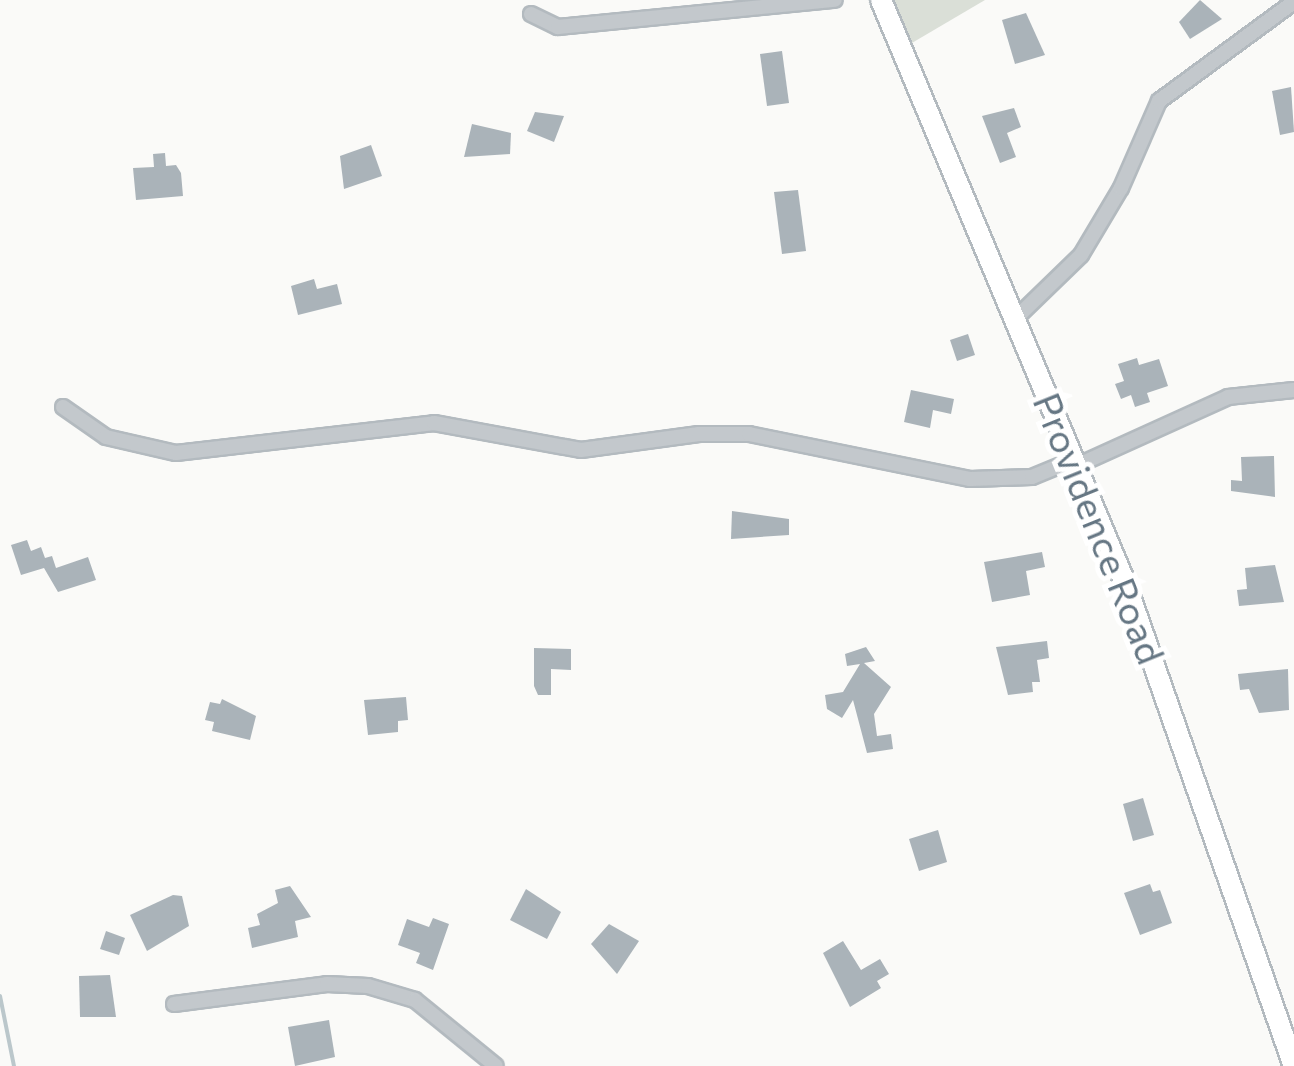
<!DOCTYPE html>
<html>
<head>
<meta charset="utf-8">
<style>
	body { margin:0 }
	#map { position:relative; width:1294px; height:1066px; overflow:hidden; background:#fafaf8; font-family:Commissioner,sans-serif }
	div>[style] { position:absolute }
	.green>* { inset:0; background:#dadfd7 }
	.stream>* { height:4px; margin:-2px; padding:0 2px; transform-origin:2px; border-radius:2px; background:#bbc7cb }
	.building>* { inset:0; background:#aab3b9 }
	.roads { filter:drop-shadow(2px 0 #b3babf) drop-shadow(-2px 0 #b3babf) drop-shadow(0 2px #b3babf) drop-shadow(0 -2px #b3babf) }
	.street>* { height:14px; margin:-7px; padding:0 7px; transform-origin:7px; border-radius:7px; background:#c3c8cc }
	.secondary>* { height:20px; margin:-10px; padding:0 10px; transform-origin:10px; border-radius:10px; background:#fff }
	span { translate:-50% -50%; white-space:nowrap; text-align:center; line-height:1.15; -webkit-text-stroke:10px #fff; paint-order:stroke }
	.street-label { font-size:38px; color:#657683 }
</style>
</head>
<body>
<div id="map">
	<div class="green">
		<i style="clip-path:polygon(882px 0,985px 0,900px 50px)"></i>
	</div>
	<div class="stream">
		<i style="left:0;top:996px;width:71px;rotate:78.7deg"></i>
	</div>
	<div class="building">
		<i style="clip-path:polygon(1200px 0,1222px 19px,1190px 39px,1179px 22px)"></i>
		<i style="clip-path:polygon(1026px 13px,1045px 55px,1015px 64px,1002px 20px)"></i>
		<i style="clip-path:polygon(782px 51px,789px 103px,767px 106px,760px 54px)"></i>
		<i style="clip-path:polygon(1291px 87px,1294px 132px,1280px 135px,1272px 91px)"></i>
		<i style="clip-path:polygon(1014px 108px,1021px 127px,1007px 133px,1016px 157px,1000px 163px,982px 116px)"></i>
		<i style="clip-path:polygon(535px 112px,564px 116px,554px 142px,527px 131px)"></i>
		<i style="clip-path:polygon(472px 124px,511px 133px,510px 154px,464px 157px)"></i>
		<i style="clip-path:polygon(371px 145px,382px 176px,344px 189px,340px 156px)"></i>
		<i style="clip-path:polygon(165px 153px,166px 166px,176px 165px,181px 173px,183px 196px,136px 200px,133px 168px,154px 167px,153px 154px)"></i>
		<i style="clip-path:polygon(798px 190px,806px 251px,782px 254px,774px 192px)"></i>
		<i style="clip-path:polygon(314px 279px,317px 289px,337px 284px,342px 304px,298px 315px,291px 286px)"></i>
		<i style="clip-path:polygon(968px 334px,975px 355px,957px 361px,950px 340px)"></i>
		<i style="clip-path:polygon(1137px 358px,1139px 365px,1159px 359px,1168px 386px,1147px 393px,1150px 402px,1135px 407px,1131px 395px,1121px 399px,1115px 384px,1124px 381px,1118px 364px)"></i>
		<i style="clip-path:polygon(911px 390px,954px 399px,951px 414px,933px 410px,930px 428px,904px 422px)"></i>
		<i style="clip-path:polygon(1274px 456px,1275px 497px,1231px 491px,1231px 480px,1242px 481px,1241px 457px)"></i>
		<i style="clip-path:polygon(732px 511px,789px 519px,789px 535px,731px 539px)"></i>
		<i style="clip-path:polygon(27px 540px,31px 551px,41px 547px,45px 558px,52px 556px,56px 568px,88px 557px,96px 580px,58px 592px,44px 568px,21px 575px,11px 545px)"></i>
		<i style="clip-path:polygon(1042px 552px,1045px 567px,1026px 571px,1030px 595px,992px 602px,984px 562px)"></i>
		<i style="clip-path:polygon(1275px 565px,1284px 602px,1239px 606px,1237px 590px,1247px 589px,1245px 568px)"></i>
		<i style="clip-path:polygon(1047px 641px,1049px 658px,1037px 660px,1040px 682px,1032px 682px,1033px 692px,1008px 695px,996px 647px)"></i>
		<i style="clip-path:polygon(866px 647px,875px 661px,864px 663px,891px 687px,874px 714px,877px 736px,891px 734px,893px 749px,867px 753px,853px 700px,842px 718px,827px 709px,825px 695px,843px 692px,860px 664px,847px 666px,845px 654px)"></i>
		<i style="clip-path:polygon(534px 648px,571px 649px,571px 670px,551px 669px,551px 695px,538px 695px,534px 686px)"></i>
		<i style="clip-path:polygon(1288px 669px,1289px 710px,1259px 713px,1249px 689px,1240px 690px,1238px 674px)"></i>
		<i style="clip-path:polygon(406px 697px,408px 720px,398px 721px,398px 732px,368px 735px,364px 700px)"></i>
		<i style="clip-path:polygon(222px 699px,256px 716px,250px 740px,212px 731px,214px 722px,205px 720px,210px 702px,220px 704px)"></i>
		<i style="clip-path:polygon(1143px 798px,1154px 835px,1133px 841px,1123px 804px)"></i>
		<i style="clip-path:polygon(938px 830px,947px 862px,919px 871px,909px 839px)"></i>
		<i style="clip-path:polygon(1150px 884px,1153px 892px,1160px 890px,1172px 923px,1140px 935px,1124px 893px)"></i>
		<i style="clip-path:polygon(290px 886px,311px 917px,295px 921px,298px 937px,252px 948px,248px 928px,260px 925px,257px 914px,278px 903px,275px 890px)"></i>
		<i style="clip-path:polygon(526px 889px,561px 912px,547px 939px,510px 920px)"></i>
		<i style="clip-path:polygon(173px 895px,182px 896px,189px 926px,147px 951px,130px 915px)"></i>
		<i style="clip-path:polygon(433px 918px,449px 924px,433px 970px,416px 963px,420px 953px,398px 945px,407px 919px,429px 927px)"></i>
		<i style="clip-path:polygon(609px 924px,639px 941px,617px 974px,591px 944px)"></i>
		<i style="clip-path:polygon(106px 931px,125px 938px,119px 955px,100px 949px)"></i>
		<i style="clip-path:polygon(843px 941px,861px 970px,880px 959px,889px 974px,877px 981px,881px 988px,850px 1007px,823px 953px)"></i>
		<i style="clip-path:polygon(110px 975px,116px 1017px,80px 1017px,79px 976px)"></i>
		<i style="clip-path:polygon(329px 1020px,335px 1057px,295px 1066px,288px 1027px)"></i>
	</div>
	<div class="roads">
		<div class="street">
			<i style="left:531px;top:14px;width:30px;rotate:26deg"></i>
			<i style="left:558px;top:27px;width:278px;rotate:-5.6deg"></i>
			<i style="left:1014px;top:320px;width:93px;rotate:-44.1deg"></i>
			<i style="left:1081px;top:255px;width:78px;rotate:-59.2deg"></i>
			<i style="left:1121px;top:188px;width:95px;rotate:-66.4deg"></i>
			<i style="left:1159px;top:101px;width:167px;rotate:-36.3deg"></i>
			<i style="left:63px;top:407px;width:52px;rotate:34.9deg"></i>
			<i style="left:106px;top:437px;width:72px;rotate:12.9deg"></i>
			<i style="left:176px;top:453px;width:260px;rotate:-6.6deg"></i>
			<i style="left:434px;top:423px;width:149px;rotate:10.4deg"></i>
			<i style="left:581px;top:450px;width:119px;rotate:-7.7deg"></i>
			<i style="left:699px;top:434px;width:50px"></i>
			<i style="left:749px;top:434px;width:226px;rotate:11.5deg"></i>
			<i style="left:970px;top:479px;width:62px;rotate:-1.8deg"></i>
			<i style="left:1032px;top:477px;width:44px;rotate:-22.5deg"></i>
			<i style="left:1076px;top:466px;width:167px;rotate:-24.4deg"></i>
			<i style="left:1228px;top:397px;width:66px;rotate:-6.1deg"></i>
			<i style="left:174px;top:1004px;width:154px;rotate:-7.4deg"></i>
			<i style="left:327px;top:984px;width:41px;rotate:2.8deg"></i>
			<i style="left:368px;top:986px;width:49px;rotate:16.6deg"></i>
			<i style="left:415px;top:1000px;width:104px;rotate:39.2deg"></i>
		</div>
		<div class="secondary">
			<i style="left:881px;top:0;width:634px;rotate:67.28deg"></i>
			<i style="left:1126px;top:585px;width:509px;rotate:70.75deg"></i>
		</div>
	</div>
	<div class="street-label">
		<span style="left:1100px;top:528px;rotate:68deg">Providence Road</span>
	</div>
</div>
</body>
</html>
